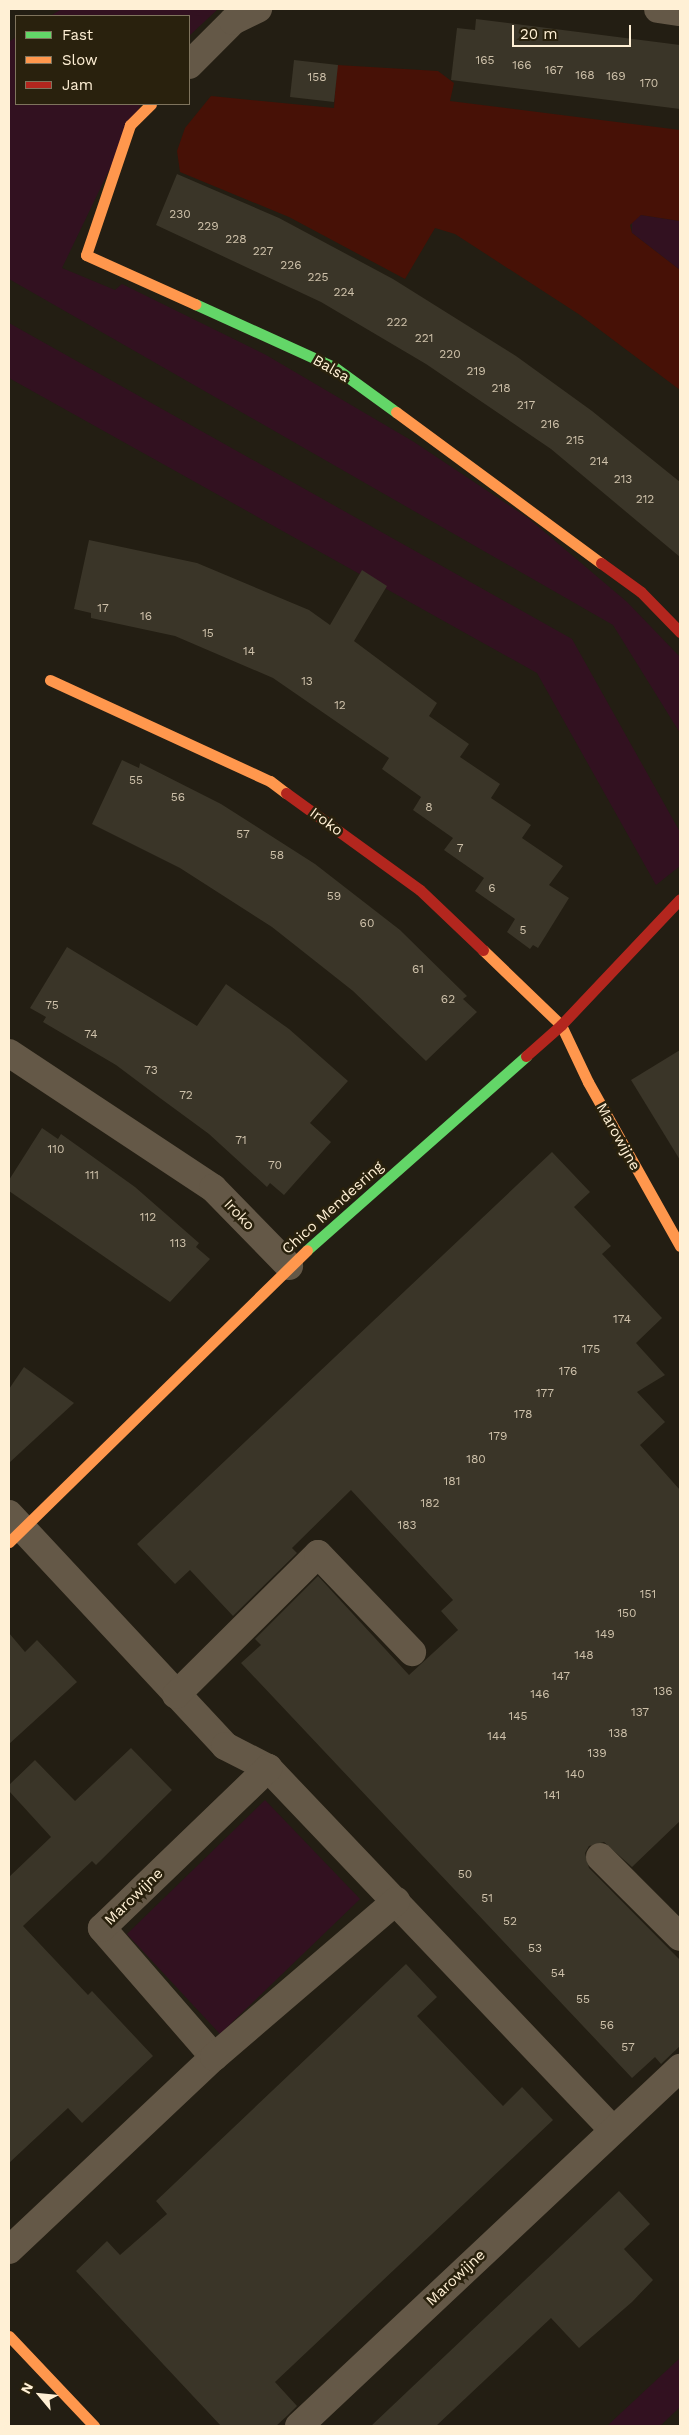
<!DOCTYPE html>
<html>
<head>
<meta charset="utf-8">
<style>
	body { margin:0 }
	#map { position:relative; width:689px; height:2435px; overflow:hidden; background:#231e13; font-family:"Work Sans",sans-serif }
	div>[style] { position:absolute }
	.green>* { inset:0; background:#321120 }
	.water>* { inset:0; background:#471106 }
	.building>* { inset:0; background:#3a3528 }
	.street>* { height:28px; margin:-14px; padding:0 14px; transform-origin:14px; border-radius:14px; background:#645847 }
	.fast>* { height:11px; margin:-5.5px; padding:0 5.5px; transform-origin:5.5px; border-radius:5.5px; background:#63d668 }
	.slow>* { height:11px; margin:-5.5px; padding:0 5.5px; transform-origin:5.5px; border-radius:5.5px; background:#ff974d }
	.jam>* { height:11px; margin:-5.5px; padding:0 5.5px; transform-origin:5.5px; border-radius:5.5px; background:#b3261e }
	span { translate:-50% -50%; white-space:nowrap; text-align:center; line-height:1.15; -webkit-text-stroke:5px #29210d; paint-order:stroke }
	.number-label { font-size:12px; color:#cec1aa }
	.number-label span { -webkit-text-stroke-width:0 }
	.street-label { font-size:15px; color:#fff0d5 }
	.frame { position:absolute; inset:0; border:10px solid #fff0d5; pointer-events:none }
	.legend { position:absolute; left:15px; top:15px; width:175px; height:90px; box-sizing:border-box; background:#29210d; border:1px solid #7f745d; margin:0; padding:6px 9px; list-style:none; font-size:15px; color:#fff0d5 }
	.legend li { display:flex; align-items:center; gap:10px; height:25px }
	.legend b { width:25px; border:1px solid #7f745d }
	.north { position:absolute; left:15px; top:2370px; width:50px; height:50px; -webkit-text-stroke:4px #29210d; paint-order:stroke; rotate:298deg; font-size:14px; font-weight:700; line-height:20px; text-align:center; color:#fff0d5 }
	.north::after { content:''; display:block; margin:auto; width:18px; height:22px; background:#fff0d5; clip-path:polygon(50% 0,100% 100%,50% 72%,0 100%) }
	.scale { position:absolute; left:512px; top:25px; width:119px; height:22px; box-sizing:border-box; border:2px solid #fff0d5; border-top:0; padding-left:6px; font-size:15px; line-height:18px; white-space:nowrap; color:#fff0d5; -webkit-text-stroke:4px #29210d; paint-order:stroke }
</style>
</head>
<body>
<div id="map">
	<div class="green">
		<i style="clip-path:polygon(62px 9px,218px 9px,189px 36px,189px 16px,50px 16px)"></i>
		<i style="clip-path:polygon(16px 37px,16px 104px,141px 104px,62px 268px,115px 290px,122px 284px,266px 355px,414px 442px,528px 518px,627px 602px,680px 657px,680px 733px,613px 625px,9px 279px,9px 42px)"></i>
		<i style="clip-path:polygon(641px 215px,680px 221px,680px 270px,632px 233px,632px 221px)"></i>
		<i style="clip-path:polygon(9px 323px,572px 639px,680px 832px,680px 866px,656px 885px,537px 673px,9px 378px)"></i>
		<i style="clip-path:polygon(265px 1800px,360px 1899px,220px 2034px,127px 1934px)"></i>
		<i style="clip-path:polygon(680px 2358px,680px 2407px,660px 2426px,607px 2426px)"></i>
	</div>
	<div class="water">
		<i style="clip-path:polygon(337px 65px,438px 71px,454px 83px,450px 101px,680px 130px,680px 221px,641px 215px,630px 225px,632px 233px,680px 270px,680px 390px,580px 315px,455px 234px,435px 228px,405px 279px,289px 217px,180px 172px,177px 151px,185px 128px,211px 96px,334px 108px)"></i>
	</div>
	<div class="building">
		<i style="clip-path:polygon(476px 19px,680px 45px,680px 109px,451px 80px,457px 28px,475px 30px)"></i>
		<i style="clip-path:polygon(294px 60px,338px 65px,334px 102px,290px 97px)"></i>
		<i style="clip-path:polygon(177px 174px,279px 218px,393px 279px,516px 356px,592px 411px,680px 482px,680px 557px,551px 449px,426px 364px,321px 302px,156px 225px)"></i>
		<i style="clip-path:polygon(89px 540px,197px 563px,309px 610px,330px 625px,362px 570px,387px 586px,354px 641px,437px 703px,429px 716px,469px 744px,460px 757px,500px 784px,491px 798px,531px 825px,522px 838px,563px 866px,549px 885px,569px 898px,538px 948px,533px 945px,530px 949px,507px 932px,515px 919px,475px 891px,484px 878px,444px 850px,453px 838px,413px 810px,421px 797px,382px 769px,389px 758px,273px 678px,175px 636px,91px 618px,91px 613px,74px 609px)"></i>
		<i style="clip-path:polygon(122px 760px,139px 768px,140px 763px,221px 804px,315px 864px,400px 930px,467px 996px,463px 999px,477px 1012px,426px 1061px,353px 991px,272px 927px,180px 868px,92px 824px)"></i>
		<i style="clip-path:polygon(67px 947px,197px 1026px,226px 984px,289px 1029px,348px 1081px,310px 1123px,331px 1142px,284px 1195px,270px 1183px,267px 1187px,209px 1134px,160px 1098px,116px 1065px,43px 1022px,46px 1017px,30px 1008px)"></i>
		<i style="clip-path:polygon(680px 1050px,680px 1160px,631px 1080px)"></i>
		<i style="clip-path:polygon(42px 1128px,58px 1139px,61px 1134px,135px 1187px,199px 1243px,196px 1247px,210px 1259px,170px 1302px,9px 1191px,9px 1180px)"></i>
		<i style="clip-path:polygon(552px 1152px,590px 1192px,574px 1207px,611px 1246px,602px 1254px,662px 1318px,636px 1343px,665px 1375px,637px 1392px,665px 1422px,640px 1445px,680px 1490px,680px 1821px,632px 1867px,604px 1842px,589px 1846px,585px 1853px,589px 1868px,680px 1960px,680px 2046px,661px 2064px,655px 2057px,632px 2078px,241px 1663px,261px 1645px,255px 1639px,318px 1576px,409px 1675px,458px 1630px,441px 1611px,453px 1600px,351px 1490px,292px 1548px,297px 1553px,233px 1616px,190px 1570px,175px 1584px,137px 1544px)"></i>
		<i style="clip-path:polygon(24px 1367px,74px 1403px,9px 1463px,9px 1389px)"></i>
		<i style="clip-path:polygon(9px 1633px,25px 1652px,37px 1640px,77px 1682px,9px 1744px)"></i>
		<i style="clip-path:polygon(131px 1748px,172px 1790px,96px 1865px,92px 1861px,23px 1926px,88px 1995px,92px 1991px,153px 2056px,82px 2123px,68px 2108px,9px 2163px,9px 1877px,51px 1837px,9px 1791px,9px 1785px,35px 1760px,75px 1801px)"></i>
		<i style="clip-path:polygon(406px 1964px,437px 1997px,417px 2016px,503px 2106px,522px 2087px,553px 2120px,275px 2382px,297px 2406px,288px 2415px,276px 2426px,221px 2426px,76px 2271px,107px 2241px,120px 2255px,167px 2214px,156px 2201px)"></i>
		<i style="clip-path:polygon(619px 2191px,650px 2224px,624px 2249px,653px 2280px,632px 2302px,579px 2348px,551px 2318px,436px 2426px,371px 2426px)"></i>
	</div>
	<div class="street">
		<i style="left:658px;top:9px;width:22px;rotate:8deg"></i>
		<i style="left:189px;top:65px;width:62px;rotate:-45deg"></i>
		<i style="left:233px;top:21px;width:28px;rotate:-26deg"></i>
		<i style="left:9px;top:1053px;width:245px;rotate:33.5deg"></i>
		<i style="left:213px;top:1188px;width:109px;rotate:45.7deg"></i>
		<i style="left:9px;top:1514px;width:317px;rotate:47deg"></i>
		<i style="left:225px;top:1746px;width:48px;rotate:27.1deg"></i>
		<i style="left:268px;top:1768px;width:500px;rotate:46.38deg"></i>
		<i style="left:176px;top:1695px;width:200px;rotate:-44.8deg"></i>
		<i style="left:318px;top:1554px;width:136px;rotate:46.2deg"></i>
		<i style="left:600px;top:1857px;width:113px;rotate:45deg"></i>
		<i style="left:214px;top:2057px;width:171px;rotate:-131deg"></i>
		<i style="left:102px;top:1928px;width:231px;rotate:-43.9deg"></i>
		<i style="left:9px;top:2250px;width:282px;rotate:-43.3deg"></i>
		<i style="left:214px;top:2057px;width:240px;rotate:-40.6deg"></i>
		<i style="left:299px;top:2426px;width:523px;rotate:-43.22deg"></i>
	</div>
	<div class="fast">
		<i style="left:195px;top:304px;width:153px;rotate:24.4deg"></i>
		<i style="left:334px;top:367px;width:77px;rotate:36deg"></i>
		<i style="left:307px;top:1250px;width:293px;rotate:-41.5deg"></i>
	</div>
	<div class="slow">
		<i style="left:151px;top:104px;width:30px;rotate:135deg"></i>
		<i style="left:130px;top:125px;width:137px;rotate:108.7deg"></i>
		<i style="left:86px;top:255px;width:120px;rotate:24.2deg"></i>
		<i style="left:396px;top:412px;width:255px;rotate:36.4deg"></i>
		<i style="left:50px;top:680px;width:242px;rotate:24.7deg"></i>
		<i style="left:270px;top:781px;width:20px;rotate:37deg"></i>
		<i style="left:483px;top:950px;width:108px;rotate:43.9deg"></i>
		<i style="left:561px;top:1025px;width:63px;rotate:64.7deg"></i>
		<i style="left:588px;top:1082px;width:188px;rotate:60.7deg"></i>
		<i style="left:9px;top:1542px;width:417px;rotate:-44.4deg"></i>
		<i style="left:9px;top:2336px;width:124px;rotate:46.6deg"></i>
	</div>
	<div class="jam">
		<i style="left:601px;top:563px;width:49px;rotate:35.9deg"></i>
		<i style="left:641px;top:592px;width:56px;rotate:45.7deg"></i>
		<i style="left:286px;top:793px;width:165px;rotate:35.9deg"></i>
		<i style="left:420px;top:890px;width:87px;rotate:43.6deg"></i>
		<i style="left:526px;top:1056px;width:47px;rotate:-41.5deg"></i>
		<i style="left:561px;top:1025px;width:173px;rotate:-46.6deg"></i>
	</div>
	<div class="number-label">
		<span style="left:485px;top:61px">165</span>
		<span style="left:522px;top:66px">166</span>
		<span style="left:554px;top:71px">167</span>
		<span style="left:585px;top:76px">168</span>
		<span style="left:616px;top:77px">169</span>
		<span style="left:317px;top:78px">158</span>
		<span style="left:649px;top:84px">170</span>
		<span style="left:180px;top:215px">230</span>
		<span style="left:208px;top:227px">229</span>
		<span style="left:236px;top:240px">228</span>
		<span style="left:263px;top:252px">227</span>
		<span style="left:291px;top:266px">226</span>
		<span style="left:318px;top:278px">225</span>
		<span style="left:344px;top:293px">224</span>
		<span style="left:397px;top:323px">222</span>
		<span style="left:424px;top:339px">221</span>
		<span style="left:450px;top:355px">220</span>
		<span style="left:476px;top:372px">219</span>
		<span style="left:501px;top:389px">218</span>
		<span style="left:526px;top:406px">217</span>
		<span style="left:550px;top:425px">216</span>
		<span style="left:575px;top:441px">215</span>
		<span style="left:599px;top:462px">214</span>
		<span style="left:623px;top:480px">213</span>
		<span style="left:645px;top:500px">212</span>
		<span style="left:103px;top:609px">17</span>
		<span style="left:146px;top:617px">16</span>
		<span style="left:208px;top:634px">15</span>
		<span style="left:249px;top:652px">14</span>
		<span style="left:307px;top:682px">13</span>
		<span style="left:340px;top:706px">12</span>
		<span style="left:136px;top:781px">55</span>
		<span style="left:178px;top:798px">56</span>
		<span style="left:429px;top:808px">8</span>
		<span style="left:243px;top:835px">57</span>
		<span style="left:460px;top:849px">7</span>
		<span style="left:277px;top:856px">58</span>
		<span style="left:492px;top:889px">6</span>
		<span style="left:334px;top:897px">59</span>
		<span style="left:367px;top:924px">60</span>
		<span style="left:523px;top:931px">5</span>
		<span style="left:418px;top:970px">61</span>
		<span style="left:448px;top:1000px">62</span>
		<span style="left:52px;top:1006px">75</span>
		<span style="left:91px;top:1035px">74</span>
		<span style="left:151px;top:1071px">73</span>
		<span style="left:186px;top:1096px">72</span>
		<span style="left:241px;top:1141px">71</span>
		<span style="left:56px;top:1150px">110</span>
		<span style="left:275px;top:1166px">70</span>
		<span style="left:92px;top:1176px">111</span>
		<span style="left:148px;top:1218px">112</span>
		<span style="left:178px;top:1244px">113</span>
		<span style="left:622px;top:1320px">174</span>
		<span style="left:591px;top:1350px">175</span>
		<span style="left:568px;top:1372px">176</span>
		<span style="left:545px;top:1394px">177</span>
		<span style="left:523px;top:1415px">178</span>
		<span style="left:498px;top:1437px">179</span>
		<span style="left:476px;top:1460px">180</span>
		<span style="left:452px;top:1482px">181</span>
		<span style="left:430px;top:1504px">182</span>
		<span style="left:407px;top:1526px">183</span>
		<span style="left:648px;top:1595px">151</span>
		<span style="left:627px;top:1614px">150</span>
		<span style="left:605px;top:1635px">149</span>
		<span style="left:584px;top:1656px">148</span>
		<span style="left:561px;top:1677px">147</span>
		<span style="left:663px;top:1692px">136</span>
		<span style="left:540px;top:1695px">146</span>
		<span style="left:640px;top:1713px">137</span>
		<span style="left:518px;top:1717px">145</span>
		<span style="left:618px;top:1734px">138</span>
		<span style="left:497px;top:1737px">144</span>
		<span style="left:597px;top:1754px">139</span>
		<span style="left:575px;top:1775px">140</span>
		<span style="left:552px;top:1796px">141</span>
		<span style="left:465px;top:1875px">50</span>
		<span style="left:487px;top:1899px">51</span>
		<span style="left:510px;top:1922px">52</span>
		<span style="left:535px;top:1949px">53</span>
		<span style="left:558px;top:1974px">54</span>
		<span style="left:583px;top:2000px">55</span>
		<span style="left:607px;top:2026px">56</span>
		<span style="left:628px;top:2048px">57</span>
	</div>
	<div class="street-label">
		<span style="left:331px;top:369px;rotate:30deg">Balsa</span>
		<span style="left:326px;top:822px;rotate:36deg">Iroko</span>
		<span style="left:618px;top:1137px;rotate:61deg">Marowijne</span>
		<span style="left:333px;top:1208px;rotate:-42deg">Chico Mendesring</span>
		<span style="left:239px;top:1215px;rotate:46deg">Iroko</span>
		<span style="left:134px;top:1897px;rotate:-44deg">Marowijne</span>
		<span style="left:456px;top:2278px;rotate:-43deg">Marowijne</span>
	</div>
	<div class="frame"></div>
	<ul class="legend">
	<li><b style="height:6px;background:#63d668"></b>Fast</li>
	<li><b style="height:6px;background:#ff974d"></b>Slow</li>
	<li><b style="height:6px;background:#b3261e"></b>Jam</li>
	</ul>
	<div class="north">N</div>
	<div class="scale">20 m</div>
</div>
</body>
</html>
